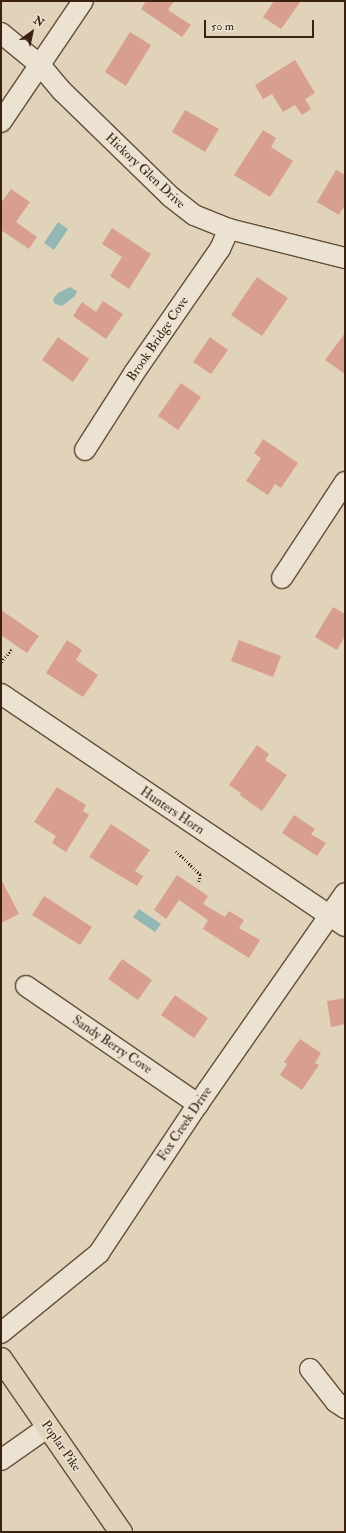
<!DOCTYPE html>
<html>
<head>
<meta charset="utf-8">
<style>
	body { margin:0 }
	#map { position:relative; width:346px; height:1533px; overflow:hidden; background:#e0d3ba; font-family:"IM FELL Double Pica",serif }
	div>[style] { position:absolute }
	.water>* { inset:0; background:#94b7b3 }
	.building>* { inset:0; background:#d89f90 }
	.path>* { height:2.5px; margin-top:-1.25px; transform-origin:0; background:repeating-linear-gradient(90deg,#3b2210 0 1px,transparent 0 3px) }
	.roads { filter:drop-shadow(1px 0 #644e3a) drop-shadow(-1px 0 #644e3a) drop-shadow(0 1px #644e3a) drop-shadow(0 -1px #644e3a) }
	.minor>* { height:20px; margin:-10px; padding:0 10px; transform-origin:10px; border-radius:10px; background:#ebe2d2 }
	.major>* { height:22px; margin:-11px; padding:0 11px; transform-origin:11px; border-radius:11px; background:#e0d3ba }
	span { translate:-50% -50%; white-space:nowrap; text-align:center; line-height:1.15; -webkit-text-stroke:3px #ebe2d2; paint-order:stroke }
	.street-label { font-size:13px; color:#3b2210 }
	.frame { position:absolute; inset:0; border:2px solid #3b2210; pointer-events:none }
	.north { position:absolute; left:12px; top:12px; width:40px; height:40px; -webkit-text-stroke:3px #ebe2d2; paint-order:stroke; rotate:33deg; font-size:11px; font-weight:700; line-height:16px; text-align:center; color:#3b2210 }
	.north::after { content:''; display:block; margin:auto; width:14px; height:18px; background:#3b2210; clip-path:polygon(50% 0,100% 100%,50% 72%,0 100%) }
	.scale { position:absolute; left:204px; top:20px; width:110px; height:18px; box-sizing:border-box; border:2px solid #3b2210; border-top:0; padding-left:5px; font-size:12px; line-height:14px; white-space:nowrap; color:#3b2210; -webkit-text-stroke:3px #ebe2d2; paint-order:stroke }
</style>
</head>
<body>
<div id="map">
	<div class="water">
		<i style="clip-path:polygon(58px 222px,68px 229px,54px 250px,44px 243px)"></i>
		<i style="clip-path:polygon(70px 287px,77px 291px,75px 296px,62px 306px,55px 304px,53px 299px,58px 293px)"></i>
		<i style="clip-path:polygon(139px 909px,161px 924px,155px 932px,133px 917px)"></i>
	</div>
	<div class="building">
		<i style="clip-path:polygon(146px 1px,174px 1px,168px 10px,191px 25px,182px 37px,141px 9px)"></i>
		<i style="clip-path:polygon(274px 1px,301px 1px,281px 29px,263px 17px)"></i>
		<i style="clip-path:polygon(130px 32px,151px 45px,126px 86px,105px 72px)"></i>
		<i style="clip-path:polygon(295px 60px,315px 93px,305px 99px,311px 109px,302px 115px,295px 105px,283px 112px,272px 94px,263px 99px,255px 85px)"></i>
		<i style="clip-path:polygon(185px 110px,219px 129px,205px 152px,172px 132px)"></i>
		<i style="clip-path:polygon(263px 130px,276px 138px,271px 147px,293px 161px,270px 197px,234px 175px)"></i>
		<i style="clip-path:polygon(336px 170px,345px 175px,345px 205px,339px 215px,317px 202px)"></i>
		<i style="clip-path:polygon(11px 189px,30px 202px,16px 222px,37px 237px,29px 249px,1px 230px,1px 203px)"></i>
		<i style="clip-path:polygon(112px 228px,151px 254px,129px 289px,110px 276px,122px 257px,102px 244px)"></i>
		<i style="clip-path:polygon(257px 277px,288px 298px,262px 336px,231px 315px)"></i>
		<i style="clip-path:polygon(103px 301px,123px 314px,106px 339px,73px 316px,82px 302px,96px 312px)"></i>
		<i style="clip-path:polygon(345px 333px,345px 374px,325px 360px)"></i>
		<i style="clip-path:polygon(58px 337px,89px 359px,73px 382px,42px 360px)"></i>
		<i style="clip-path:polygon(210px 337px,228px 350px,211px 374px,193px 362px)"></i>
		<i style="clip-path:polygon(181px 383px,201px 397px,178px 430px,158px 416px)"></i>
		<i style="clip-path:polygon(263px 439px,298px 463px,281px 488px,275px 484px,268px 495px,246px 481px,261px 458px,254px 453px)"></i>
		<i style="clip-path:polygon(333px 607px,345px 614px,345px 636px,337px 650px,315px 637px)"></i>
		<i style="clip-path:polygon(1px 610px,39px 636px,27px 653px,1px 635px)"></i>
		<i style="clip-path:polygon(67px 640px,82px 650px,76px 660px,98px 675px,83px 697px,46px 673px)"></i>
		<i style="clip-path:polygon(239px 640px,281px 656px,273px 677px,231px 661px)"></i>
		<i style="clip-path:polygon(257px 745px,269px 754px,265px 760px,287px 775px,262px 811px,240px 795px,241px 793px,229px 785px)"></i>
		<i style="clip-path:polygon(57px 787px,86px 805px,83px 811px,89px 815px,66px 852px,52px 843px,56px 836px,34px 822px)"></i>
		<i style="clip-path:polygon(294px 815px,315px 829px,311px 834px,326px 843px,317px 856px,282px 833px)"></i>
		<i style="clip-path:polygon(111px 824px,150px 850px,135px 871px,143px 876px,137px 886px,89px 857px)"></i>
		<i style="clip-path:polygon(177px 875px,208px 896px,203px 904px,225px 917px,229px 911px,244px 920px,239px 928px,260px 940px,249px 958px,203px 929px,208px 920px,179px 900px,166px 919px,154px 910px)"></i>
		<i style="clip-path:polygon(1px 879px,19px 914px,1px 923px)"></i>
		<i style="clip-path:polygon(44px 896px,92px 927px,80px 945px,32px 915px)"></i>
		<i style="clip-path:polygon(122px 959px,152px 980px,138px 1000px,108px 979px)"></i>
		<i style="clip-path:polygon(175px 995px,208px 1018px,194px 1038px,161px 1015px)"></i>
		<i style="clip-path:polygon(345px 998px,345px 1024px,331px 1027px,327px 1001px)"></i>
		<i style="clip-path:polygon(300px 1039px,321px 1053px,315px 1063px,319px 1065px,302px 1090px,280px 1075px,287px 1064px,284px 1062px)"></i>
	</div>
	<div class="path">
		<i style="left:1px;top:662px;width:17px;rotate:-50deg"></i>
		<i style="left:176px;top:851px;width:35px;rotate:44deg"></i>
		<i style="left:201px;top:875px;width:9px;rotate:108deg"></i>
	</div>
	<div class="roads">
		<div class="minor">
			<i style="left:1px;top:33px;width:50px;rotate:39.4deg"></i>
			<i style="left:40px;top:65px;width:34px;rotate:50deg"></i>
			<i style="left:62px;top:91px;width:152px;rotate:44.2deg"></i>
			<i style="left:171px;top:197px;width:29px;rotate:38deg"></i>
			<i style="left:194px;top:215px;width:38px;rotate:22deg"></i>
			<i style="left:229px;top:229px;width:120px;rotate:14deg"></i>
			<i style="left:1px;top:122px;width:146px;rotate:-55.9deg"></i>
			<i style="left:85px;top:450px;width:91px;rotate:-57.5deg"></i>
			<i style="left:134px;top:373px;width:151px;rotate:-55.3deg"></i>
			<i style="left:220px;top:249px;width:22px;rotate:-66deg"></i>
			<i style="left:282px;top:578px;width:115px;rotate:-56.7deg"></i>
			<i style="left:1px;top:694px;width:415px;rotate:34deg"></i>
			<i style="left:26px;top:986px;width:209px;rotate:34.5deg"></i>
			<i style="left:1px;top:1333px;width:127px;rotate:-39.2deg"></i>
			<i style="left:99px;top:1253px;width:179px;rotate:-56.4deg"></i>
			<i style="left:198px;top:1104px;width:257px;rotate:-55.1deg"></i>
			<i style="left:310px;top:1369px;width:42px;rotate:51.8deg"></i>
			<i style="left:336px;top:1402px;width:11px;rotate:34deg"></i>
			<i style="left:1px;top:1460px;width:57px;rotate:-35.1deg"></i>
		</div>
		<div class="major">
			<i style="left:1px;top:1359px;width:211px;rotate:55.3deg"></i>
		</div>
	</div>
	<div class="street-label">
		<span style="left:145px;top:171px;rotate:43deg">Hickory Glen Drive</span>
		<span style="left:158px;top:339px;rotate:-56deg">Brook Bridge Cove</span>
		<span style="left:172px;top:811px;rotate:34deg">Hunters Horn</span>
		<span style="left:112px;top:1045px;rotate:34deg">Sandy Berry Cove</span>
		<span style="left:185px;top:1124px;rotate:-56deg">Fox Creek Drive</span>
		<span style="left:61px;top:1446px;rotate:55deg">Poplar Pike</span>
	</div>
	<div class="frame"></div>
	<div class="north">N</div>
	<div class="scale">50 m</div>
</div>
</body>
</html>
